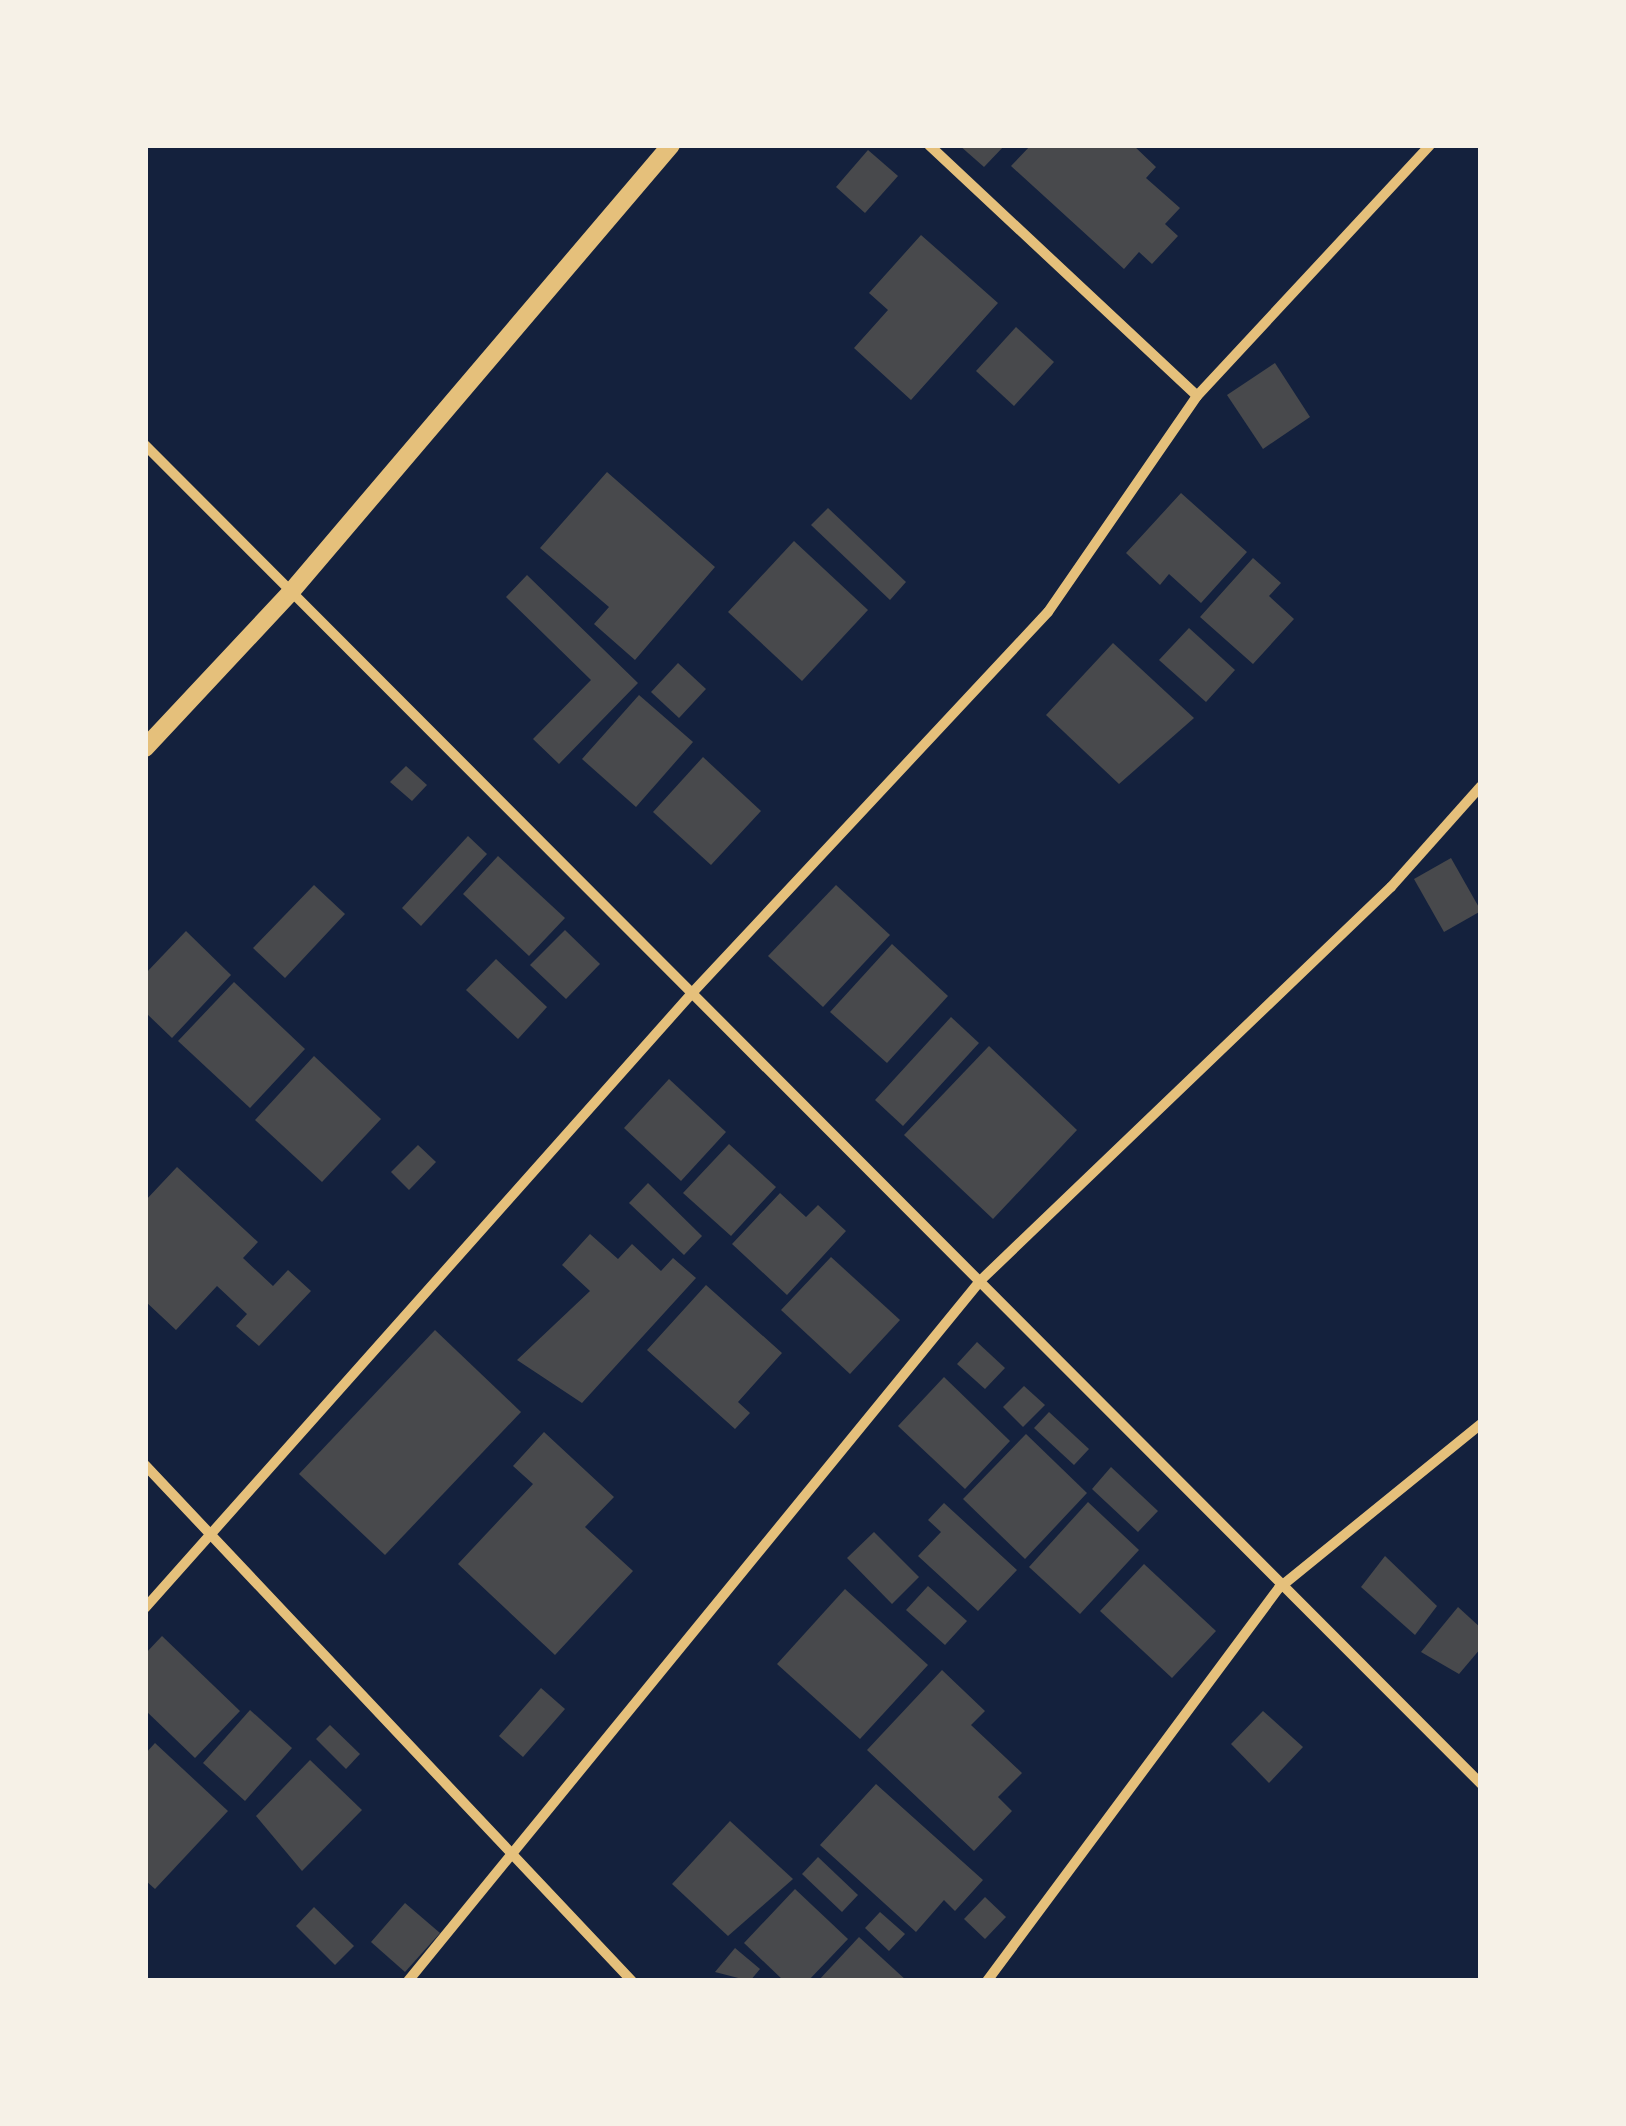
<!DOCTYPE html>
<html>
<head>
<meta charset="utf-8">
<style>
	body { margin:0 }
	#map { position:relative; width:1626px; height:2126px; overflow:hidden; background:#14213d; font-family:"Nunito Sans",sans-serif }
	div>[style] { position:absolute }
	.building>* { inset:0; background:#48494c }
	.minor>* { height:10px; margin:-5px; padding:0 5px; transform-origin:5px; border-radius:5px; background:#e5c07b }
	.tertiary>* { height:18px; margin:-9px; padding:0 9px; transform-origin:9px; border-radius:9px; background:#e5c07b }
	span { translate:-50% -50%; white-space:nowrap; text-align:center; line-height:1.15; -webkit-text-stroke:10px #f6f1e7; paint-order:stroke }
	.frame { position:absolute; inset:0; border:148px solid #f6f1e7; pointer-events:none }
</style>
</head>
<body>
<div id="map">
	<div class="building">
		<i style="clip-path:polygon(959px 145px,1005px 145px,984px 167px)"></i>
		<i style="clip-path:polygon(1031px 145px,1133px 145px,1156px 167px,1146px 178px,1180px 208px,1165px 224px,1178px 236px,1152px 264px,1139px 252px,1124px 269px,1011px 166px)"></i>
		<i style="clip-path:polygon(868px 150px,898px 176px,865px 213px,836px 187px)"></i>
		<i style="clip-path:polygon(921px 235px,998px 303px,911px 400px,854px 348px,888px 310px,869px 293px)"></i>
		<i style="clip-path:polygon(1016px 327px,1054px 362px,1014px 406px,976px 371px)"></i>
		<i style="clip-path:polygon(1275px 363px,1310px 417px,1263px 449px,1227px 395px)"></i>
		<i style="clip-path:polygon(607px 472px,715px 567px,635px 660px,594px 624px,609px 607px,540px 548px)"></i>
		<i style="clip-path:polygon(1181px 493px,1247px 552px,1201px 603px,1169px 574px,1160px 585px,1126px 553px)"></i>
		<i style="clip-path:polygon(828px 508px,906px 582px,890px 600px,811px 525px)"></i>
		<i style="clip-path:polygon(794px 541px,868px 610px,802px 681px,728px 612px)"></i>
		<i style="clip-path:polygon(1253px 558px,1281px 583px,1269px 596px,1294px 619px,1253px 664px,1200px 617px)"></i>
		<i style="clip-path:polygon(527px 575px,638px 683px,559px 764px,533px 739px,591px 680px,506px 597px)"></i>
		<i style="clip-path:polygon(1189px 628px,1235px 670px,1206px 702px,1159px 660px)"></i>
		<i style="clip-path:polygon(1113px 643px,1194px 718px,1119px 784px,1046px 715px)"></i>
		<i style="clip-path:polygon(678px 663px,706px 689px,679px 718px,651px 692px)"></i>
		<i style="clip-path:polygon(639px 695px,693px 742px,636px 807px,582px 759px)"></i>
		<i style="clip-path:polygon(703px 757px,761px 811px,711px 865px,653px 812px)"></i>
		<i style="clip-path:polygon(406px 766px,427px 785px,412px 801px,390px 782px)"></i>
		<i style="clip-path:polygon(468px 836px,487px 854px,421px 926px,402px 908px)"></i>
		<i style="clip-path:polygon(498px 856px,565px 918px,529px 956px,463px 894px)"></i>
		<i style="clip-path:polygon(1451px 858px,1481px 911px,1444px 932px,1414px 879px)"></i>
		<i style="clip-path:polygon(314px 885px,345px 914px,285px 978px,253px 948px)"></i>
		<i style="clip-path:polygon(836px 885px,890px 935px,823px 1007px,768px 956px)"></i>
		<i style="clip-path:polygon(565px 930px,600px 964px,566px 999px,530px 965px)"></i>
		<i style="clip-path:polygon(186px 931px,231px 975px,172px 1038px,145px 1012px,145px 974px)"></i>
		<i style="clip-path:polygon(892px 944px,948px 996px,887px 1063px,830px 1012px)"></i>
		<i style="clip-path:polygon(496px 959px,547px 1007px,518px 1039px,466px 990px)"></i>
		<i style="clip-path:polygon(234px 982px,305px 1049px,250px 1108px,178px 1041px)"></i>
		<i style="clip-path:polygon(951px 1017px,979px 1043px,903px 1126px,875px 1100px)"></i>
		<i style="clip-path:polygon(989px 1046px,1077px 1130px,993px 1219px,904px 1135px)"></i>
		<i style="clip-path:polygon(314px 1056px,381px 1119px,322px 1182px,255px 1120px)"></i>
		<i style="clip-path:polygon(669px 1079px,726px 1132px,681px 1181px,624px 1128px)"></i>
		<i style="clip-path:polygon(729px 1144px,776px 1187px,731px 1236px,683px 1193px)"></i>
		<i style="clip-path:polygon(418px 1145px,436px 1162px,409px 1190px,391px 1172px)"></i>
		<i style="clip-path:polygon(177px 1167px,258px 1242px,243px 1258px,273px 1286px,288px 1270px,311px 1291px,259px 1346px,236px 1326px,247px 1314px,217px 1286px,176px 1330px,145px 1301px,145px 1201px)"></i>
		<i style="clip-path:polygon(648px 1183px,702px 1236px,684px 1255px,629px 1203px)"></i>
		<i style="clip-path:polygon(780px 1193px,806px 1217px,818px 1205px,846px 1231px,787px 1295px,732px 1244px)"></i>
		<i style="clip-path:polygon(590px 1234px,618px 1259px,632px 1244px,661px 1271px,673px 1258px,696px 1278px,582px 1403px,517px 1360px,590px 1291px,562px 1265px)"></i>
		<i style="clip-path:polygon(831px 1257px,900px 1320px,850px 1374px,781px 1310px)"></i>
		<i style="clip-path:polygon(706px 1285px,782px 1353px,738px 1402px,750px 1413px,735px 1429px,647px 1350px)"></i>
		<i style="clip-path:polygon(435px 1330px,521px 1412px,385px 1555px,299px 1474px)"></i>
		<i style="clip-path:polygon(977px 1342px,1005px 1368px,985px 1389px,957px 1364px)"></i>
		<i style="clip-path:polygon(944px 1377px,1010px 1441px,965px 1489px,898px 1426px)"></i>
		<i style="clip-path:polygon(1024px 1386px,1045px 1405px,1023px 1427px,1003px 1407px)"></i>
		<i style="clip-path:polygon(1049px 1412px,1089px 1449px,1074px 1465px,1034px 1428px)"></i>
		<i style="clip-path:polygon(544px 1432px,614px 1497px,585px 1527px,633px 1571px,555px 1655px,458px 1564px,533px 1484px,513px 1466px)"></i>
		<i style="clip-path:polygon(1026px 1434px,1087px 1493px,1025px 1559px,963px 1499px)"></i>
		<i style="clip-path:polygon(1111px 1467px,1158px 1511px,1138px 1532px,1092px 1489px)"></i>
		<i style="clip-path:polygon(1088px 1502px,1139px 1550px,1080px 1614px,1029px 1567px)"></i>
		<i style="clip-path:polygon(944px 1503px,1017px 1570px,978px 1611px,918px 1556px,941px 1532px,928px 1520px)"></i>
		<i style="clip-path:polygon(874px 1532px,919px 1577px,892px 1604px,847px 1558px)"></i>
		<i style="clip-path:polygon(1385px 1556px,1437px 1606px,1415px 1635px,1361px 1587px)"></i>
		<i style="clip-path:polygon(1144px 1564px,1216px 1631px,1172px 1678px,1100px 1611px)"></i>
		<i style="clip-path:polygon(928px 1586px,967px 1621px,945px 1645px,906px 1610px)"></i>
		<i style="clip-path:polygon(845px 1589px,928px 1665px,860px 1739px,777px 1664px)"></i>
		<i style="clip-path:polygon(1458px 1607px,1481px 1628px,1481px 1648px,1459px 1674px,1421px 1652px)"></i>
		<i style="clip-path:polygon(162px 1636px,240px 1711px,195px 1758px,145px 1710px,145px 1654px)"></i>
		<i style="clip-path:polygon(942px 1670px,985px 1711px,971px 1725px,1022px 1773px,998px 1797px,1012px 1811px,974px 1851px,867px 1750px)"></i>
		<i style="clip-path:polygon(541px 1688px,565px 1709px,523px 1757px,499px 1736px)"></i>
		<i style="clip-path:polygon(250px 1710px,292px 1748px,245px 1801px,203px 1763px)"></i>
		<i style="clip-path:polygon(1263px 1711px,1303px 1747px,1269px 1783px,1231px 1744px)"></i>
		<i style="clip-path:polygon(330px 1725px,360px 1754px,346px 1769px,316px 1739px)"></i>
		<i style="clip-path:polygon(155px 1743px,228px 1811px,155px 1889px,145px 1880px,145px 1754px)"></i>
		<i style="clip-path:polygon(310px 1760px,362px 1810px,302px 1871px,256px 1816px)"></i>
		<i style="clip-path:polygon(876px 1784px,983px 1880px,955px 1911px,944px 1900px,916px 1932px,820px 1845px)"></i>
		<i style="clip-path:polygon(730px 1821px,793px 1879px,728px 1936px,672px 1884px)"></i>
		<i style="clip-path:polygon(818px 1857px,858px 1895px,842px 1912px,802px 1874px)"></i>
		<i style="clip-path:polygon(795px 1889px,848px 1939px,808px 1981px,784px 1981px,744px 1943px)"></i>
		<i style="clip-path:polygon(985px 1897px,1006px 1917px,985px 1939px,964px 1919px)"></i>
		<i style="clip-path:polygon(405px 1903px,440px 1933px,405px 1972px,371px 1942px)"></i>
		<i style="clip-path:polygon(314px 1907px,354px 1946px,335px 1965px,296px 1926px)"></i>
		<i style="clip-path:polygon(880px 1912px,905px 1934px,889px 1951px,865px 1928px)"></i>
		<i style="clip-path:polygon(859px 1937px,907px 1981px,818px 1981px)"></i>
		<i style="clip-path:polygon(735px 1948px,760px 1969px,750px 1981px,715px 1972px)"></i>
	</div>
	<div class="minor">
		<i style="left:929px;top:145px;width:367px;rotate:43.1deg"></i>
		<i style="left:145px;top:445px;width:1892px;rotate:45.06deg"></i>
		<i style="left:145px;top:1465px;width:710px;rotate:46.66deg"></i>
		<i style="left:145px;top:1608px;width:824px;rotate:-48.34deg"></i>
		<i style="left:693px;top:992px;width:520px;rotate:-46.95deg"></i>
		<i style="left:1048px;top:612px;width:262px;rotate:-55.4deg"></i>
		<i style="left:1197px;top:396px;width:342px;rotate:-47.1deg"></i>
		<i style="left:408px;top:1981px;width:905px;rotate:-50.74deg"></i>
		<i style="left:981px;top:1280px;width:568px;rotate:-43.79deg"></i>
		<i style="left:1391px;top:887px;width:135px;rotate:-48.3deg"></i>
		<i style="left:987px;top:1981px;width:490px;rotate:-53.4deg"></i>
		<i style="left:1279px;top:1588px;width:260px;rotate:-39.1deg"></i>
	</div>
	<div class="tertiary">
		<i style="left:145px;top:748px;width:212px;rotate:-46.9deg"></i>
		<i style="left:290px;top:593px;width:588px;rotate:-49.62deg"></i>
	</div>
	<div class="frame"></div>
</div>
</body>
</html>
